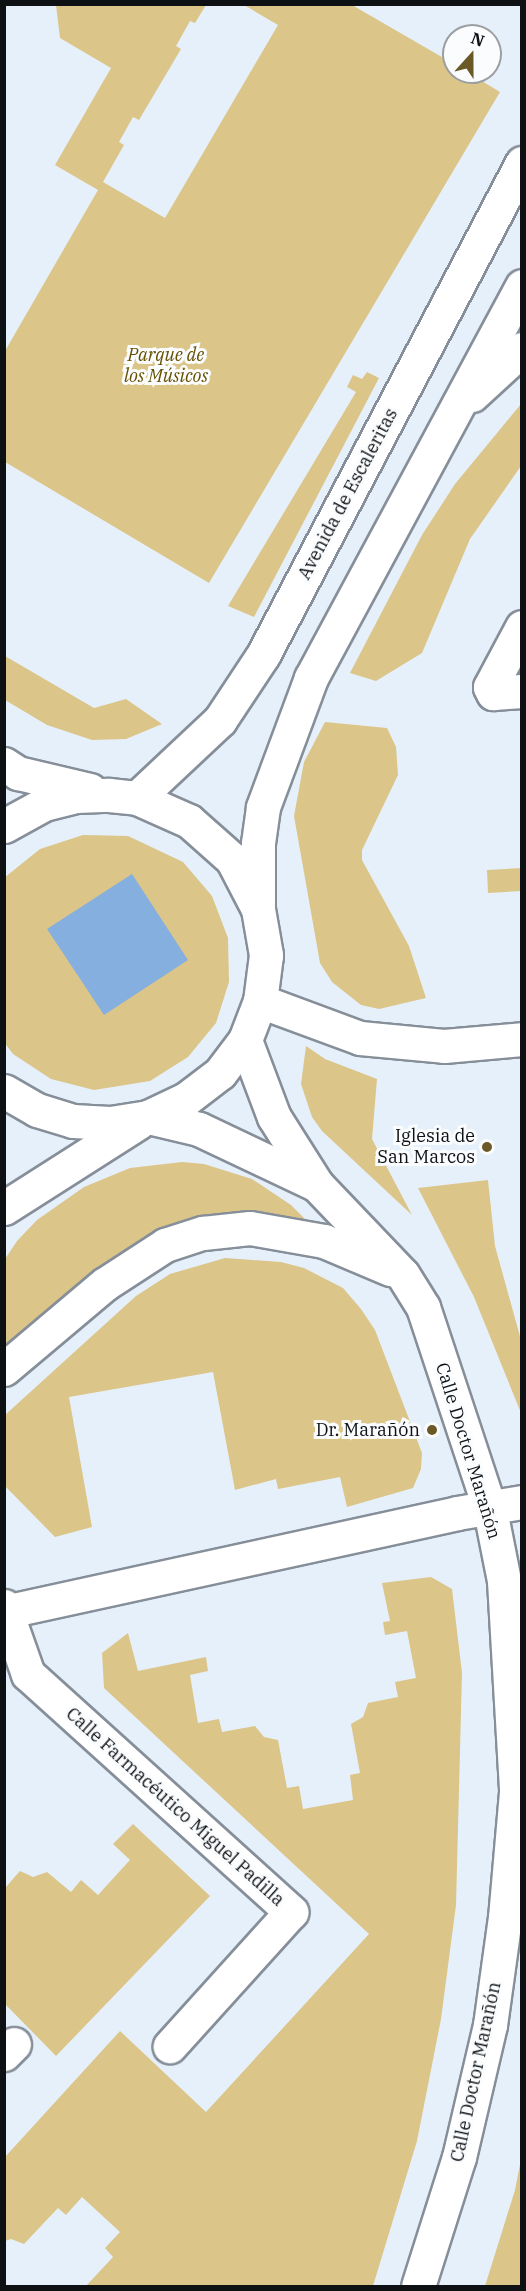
<!DOCTYPE html>
<html>
<head>
<meta charset="utf-8">
<style>
	body { margin:0 }
	#map { position:relative; width:526px; height:2291px; overflow:hidden; background:#e6f0fb; font-family:"IBM Plex Serif",serif }
	div>[style] { position:absolute }
	.green>* { inset:0; background:#dbc589 }
	.water>* { inset:0; background:#85afdf }
	.roads { filter:drop-shadow(2px 0 #868f99) drop-shadow(-2px 0 #868f99) drop-shadow(0 2px #868f99) drop-shadow(0 -2px #868f99) }
	.minor>* { height:33px; margin:-16.5px; padding:0 16.5px; transform-origin:16.5px; border-radius:16.5px; background:#fff }
	.dots>* { width:16px; height:16px; translate:-50% -50%; box-sizing:border-box; border:3px solid #fafcfe; border-radius:50% }
	span { translate:-50% -50%; white-space:nowrap; text-align:center; line-height:1.15; -webkit-text-stroke:6px #fafcfe; paint-order:stroke }
	.park-label { font-size:18px; color:#665000; font-style:italic }
	.street-label { font-size:18px; color:#0e1114 }
	.poi-label { font-size:18px; color:#0e1114 }
	.right { translate:-100% -50%; text-align:right }
	.frame { position:absolute; inset:0; border:6px solid #0e1114; pointer-events:none }
	.north { position:absolute; left:442px; top:24px; width:60px; height:60px; box-sizing:border-box; background:#fafcfe; border:2px solid #9c9ea0; border-radius:50%; rotate:21deg; font-size:16px; font-weight:700; line-height:24px; text-align:center; color:#0e1114 }
	.north::after { content:''; display:block; margin:auto; width:21px; height:27px; background:#6a5926; clip-path:polygon(50% 0,100% 100%,50% 72%,0 100%) }
</style>
</head>
<body>
<div id="map">
	<div class="green">
		<i style="clip-path:polygon(56px 5px,206px 5px,195px 23px,190px 21px,176px 46px,181px 49px,139px 120px,133px 117px,119px 142px,124px 145px,103px 182px,165px 218px,278px 25px,244px 5px,352px 5px,454px 64px,454px 72px,467px 72px,500px 92px,209px 583px,5px 462px,5px 351px,98px 190px,55px 165px,111px 68px,60px 38px)"></i>
		<i style="clip-path:polygon(367px 372px,379px 378px,254px 617px,228px 606px,356px 392px,347px 387px,353px 375px,362px 379px)"></i>
		<i style="clip-path:polygon(521px 404px,521px 466px,470px 539px,422px 653px,376px 681px,350px 673px,422px 535px,455px 484px)"></i>
		<i style="clip-path:polygon(5px 656px,94px 708px,126px 699px,162px 724px,126px 739px,92px 740px,47px 725px,5px 700px)"></i>
		<i style="clip-path:polygon(325px 722px,387px 728px,396px 747px,398px 775px,362px 850px,362px 860px,409px 946px,426px 998px,379px 1009px,361px 1005px,332px 982px,320px 963px,294px 816px,304px 762px)"></i>
		<i style="clip-path:polygon(83px 835px,128px 836px,183px 862px,212px 896px,228px 938px,229px 982px,216px 1023px,188px 1057px,150px 1081px,94px 1090px,51px 1079px,13px 1054px,4px 1042px,4px 878px,40px 849px)"></i>
		<i style="clip-path:polygon(521px 868px,521px 891px,488px 893px,487px 870px)"></i>
		<i style="clip-path:polygon(306px 1046px,325px 1059px,377px 1079px,372px 1139px,412px 1215px,322px 1131px,312px 1117px,301px 1084px)"></i>
		<i style="clip-path:polygon(182px 1162px,204px 1164px,252px 1179px,291px 1205px,315px 1229px,228px 1220px,5px 1355px,5px 1259px,17px 1241px,37px 1220px,84px 1187px,130px 1168px)"></i>
		<i style="clip-path:polygon(488px 1180px,495px 1246px,521px 1340px,521px 1413px,474px 1297px,418px 1188px)"></i>
		<i style="clip-path:polygon(225px 1258px,281px 1262px,304px 1268px,343px 1288px,361px 1309px,375px 1330px,422px 1453px,421px 1469px,413px 1488px,347px 1507px,340px 1477px,278px 1489px,276px 1479px,235px 1490px,213px 1372px,69px 1397px,92px 1527px,55px 1537px,5px 1486px,5px 1415px,136px 1296px,170px 1274px)"></i>
		<i style="clip-path:polygon(431px 1577px,452px 1589px,462px 1673px,456px 1905px,441px 2019px,417px 2141px,373px 2286px,86px 2286px,113px 2257px,105px 2248px,120px 2232px,82px 2197px,66px 2215px,58px 2208px,24px 2244px,11px 2239px,5px 2241px,5px 2157px,120px 2031px,206px 2112px,369px 1934px,104px 1688px,102px 1653px,128px 1633px,138px 1671px,206px 1657px,208px 1671px,190px 1675px,198px 1723px,219px 1719px,222px 1732px,255px 1726px,264px 1737px,278px 1740px,287px 1788px,299px 1786px,303px 1809px,353px 1800px,350px 1775px,360px 1773px,351px 1724px,363px 1717px,368px 1703px,398px 1697px,395px 1682px,416px 1678px,407px 1631px,385px 1635px,383px 1622px,390px 1621px,382px 1583px)"></i>
		<i style="clip-path:polygon(133px 1824px,210px 1896px,56px 2056px,5px 2004px,5px 1888px,20px 1871px,33px 1877px,47px 1872px,71px 1892px,81px 1880px,98px 1895px,130px 1860px,113px 1844px)"></i>
		<i style="clip-path:polygon(521px 2159px,521px 2286px,485px 2286px,515px 2190px)"></i>
	</div>
	<div class="water">
		<i style="clip-path:polygon(132px 874px,188px 960px,104px 1015px,47px 929px)"></i>
	</div>
	<div class="roads">
		<div class="minor">
			<i style="left:472px;top:395px;width:68px;rotate:-42.6deg"></i>
			<i style="left:522px;top:627px;width:68px;rotate:118.1deg"></i>
			<i style="left:490px;top:687px;width:7px;rotate:63deg"></i>
			<i style="left:493px;top:693px;width:29px;rotate:-4deg"></i>
			<i style="left:4px;top:764px;width:17px;rotate:33deg"></i>
			<i style="left:18px;top:773px;width:74px;rotate:13.3deg"></i>
			<i style="left:137px;top:798px;width:114px;rotate:-43.2deg"></i>
			<i style="left:220px;top:720px;width:78px;rotate:-56.5deg"></i>
			<i style="left:263px;top:655px;width:556px;rotate:-62.24deg"></i>
			<i style="left:4px;top:826px;width:46px;rotate:-28.8deg"></i>
			<i style="left:44px;top:804px;width:33px;rotate:-14deg"></i>
			<i style="left:76px;top:796px;width:33px;rotate:-2deg"></i>
			<i style="left:109px;top:795px;width:28px;rotate:6deg"></i>
			<i style="left:137px;top:798px;width:57px;rotate:23.9deg"></i>
			<i style="left:189px;top:821px;width:57px;rotate:41.5deg"></i>
			<i style="left:232px;top:859px;width:56px;rotate:62.5deg"></i>
			<i style="left:258px;top:909px;width:47px;rotate:80.1deg"></i>
			<i style="left:266px;top:955px;width:46px;rotate:97.4deg"></i>
			<i style="left:260px;top:1001px;width:42px;rotate:111deg"></i>
			<i style="left:245px;top:1040px;width:41px;rotate:127.1deg"></i>
			<i style="left:220px;top:1073px;width:43px;rotate:142.6deg"></i>
			<i style="left:186px;top:1099px;width:42px;rotate:154.7deg"></i>
			<i style="left:148px;top:1117px;width:38px;rotate:171deg"></i>
			<i style="left:110px;top:1123px;width:37px;rotate:-177deg"></i>
			<i style="left:73px;top:1121px;width:38px;rotate:-163deg"></i>
			<i style="left:37px;top:1110px;width:38px;rotate:-150deg"></i>
			<i style="left:258px;top:903px;width:60px;rotate:-90deg"></i>
			<i style="left:258px;top:843px;width:36px;rotate:-82deg"></i>
			<i style="left:263px;top:807px;width:138px;rotate:-69.6deg"></i>
			<i style="left:311px;top:678px;width:445px;rotate:-61.7deg"></i>
			<i style="left:260px;top:1001px;width:107px;rotate:20.3deg"></i>
			<i style="left:360px;top:1038px;width:84px;rotate:5.4deg"></i>
			<i style="left:444px;top:1046px;width:78px;rotate:-5.1deg"></i>
			<i style="left:245px;top:1040px;width:82px;rotate:69.4deg"></i>
			<i style="left:274px;top:1117px;width:80px;rotate:57.7deg"></i>
			<i style="left:317px;top:1185px;width:124px;rotate:46.3deg"></i>
			<i style="left:403px;top:1275px;width:38px;rotate:58deg"></i>
			<i style="left:423px;top:1307px;width:214px;rotate:71.7deg"></i>
			<i style="left:490px;top:1510px;width:72px;rotate:78.8deg"></i>
			<i style="left:504px;top:1581px;width:211px;rotate:86.7deg"></i>
			<i style="left:516px;top:1792px;width:125px;rotate:95deg"></i>
			<i style="left:505px;top:1917px;width:109px;rotate:97.9deg"></i>
			<i style="left:490px;top:2025px;width:136px;rotate:103.2deg"></i>
			<i style="left:459px;top:2157px;width:135px;rotate:107.6deg"></i>
			<i style="left:148px;top:1117px;width:52px;rotate:13.2deg"></i>
			<i style="left:199px;top:1129px;width:131px;rotate:25.4deg"></i>
			<i style="left:4px;top:1208px;width:160px;rotate:-32.5deg"></i>
			<i style="left:4px;top:1369px;width:132px;rotate:-40.1deg"></i>
			<i style="left:105px;top:1284px;width:72px;rotate:-33deg"></i>
			<i style="left:165px;top:1245px;width:40px;rotate:-18deg"></i>
			<i style="left:203px;top:1233px;width:47px;rotate:-6.1deg"></i>
			<i style="left:250px;top:1228px;width:75px;rotate:10deg"></i>
			<i style="left:324px;top:1241px;width:72px;rotate:23deg"></i>
			<i style="left:4px;top:1606px;width:72px;rotate:70.6deg"></i>
			<i style="left:28px;top:1674px;width:355px;rotate:42.1deg"></i>
			<i style="left:291px;top:1912px;width:181px;rotate:132.1deg"></i>
			<i style="left:4px;top:1612px;width:464px;rotate:-12.3deg"></i>
			<i style="left:457px;top:1513px;width:66px;rotate:-9.6deg"></i>
			<i style="left:4px;top:2054px;width:14px;rotate:-45deg"></i>
		</div>
	</div>
	<div class="dots">
		<i style="left:487px;top:1147px;background:#6a5926"></i>
		<i style="left:432px;top:1430px;background:#6a5926"></i>
	</div>
	<div class="park-label">
		<span style="left:166px;top:366px">Parque de<br>los Músicos</span>
	</div>
	<div class="street-label">
		<span style="left:348px;top:494px;rotate:-62deg">Avenida de Escaleritas</span>
		<span style="left:468px;top:1451px;rotate:73deg">Calle Doctor Marañón</span>
		<span style="left:175px;top:1807px;rotate:42deg">Calle Farmacéutico Miguel Padilla</span>
		<span style="left:476px;top:2072px;rotate:-78deg">Calle Doctor Marañón</span>
	</div>
	<div class="poi-label">
		<span class="right" style="left:475px;top:1147px">Iglesia de<br>San Marcos</span>
		<span class="right" style="left:420px;top:1430px">Dr. Marañón</span>
	</div>
	<div class="frame"></div>
	<div class="north">N</div>
</div>
</body>
</html>
